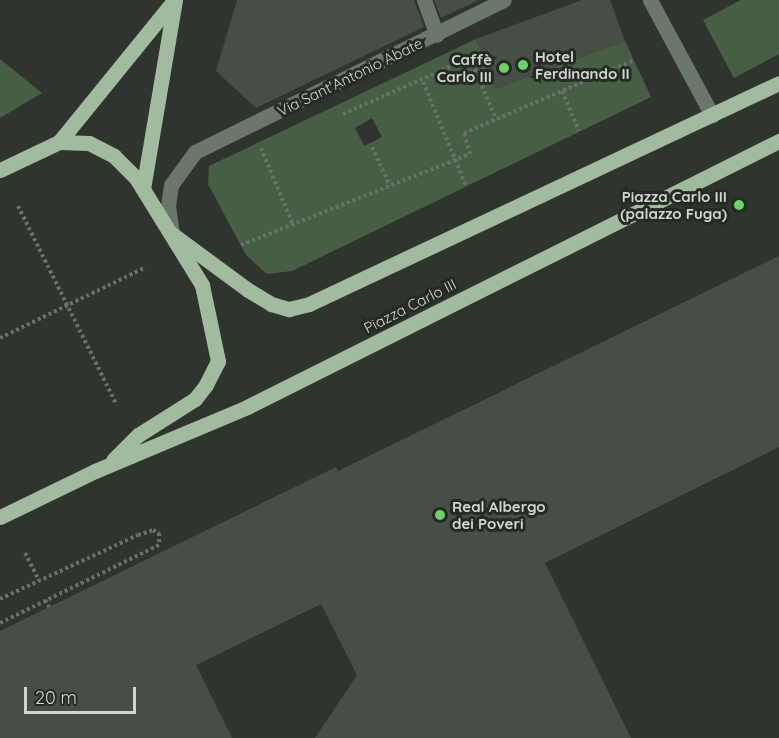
<!DOCTYPE html>
<html>
<head>
<meta charset="utf-8">
<style>
	body { margin:0 }
	#map { position:relative; width:779px; height:738px; overflow:hidden; background:#2f352e; font-family:Quicksand,sans-serif }
	div>[style] { position:absolute }
	.green>* { inset:0; background:#465f44 }
	.building>* { inset:0; background:#474e46 }
	.path>* { height:4px; margin-top:-2px; transform-origin:0; background:repeating-linear-gradient(90deg,#6a7069 0 3px,transparent 0 6px) }
	.minor>* { height:15px; margin:-7.5px; padding:0 7.5px; transform-origin:7.5px; border-radius:7.5px; background:#6b776a }
	.major>* { height:15px; margin:-7.5px; padding:0 7.5px; transform-origin:7.5px; border-radius:7.5px; background:#a1bb9f }
	.dots>* { width:16px; height:16px; translate:-50% -50%; box-sizing:border-box; border:3px solid #252b24; border-radius:50% }
	span { translate:-50% -50%; white-space:nowrap; text-align:center; line-height:1.15; -webkit-text-stroke:6px #252b24; paint-order:stroke }
	.poi-label { font-size:15px; color:#d1d6d1; font-weight:700 }
	.left { translate:0 -50%; text-align:left }
	.right { translate:-100% -50%; text-align:right }
	.street-label { font-size:15px; color:#d1d6d1 }
	.scale { position:absolute; left:24px; top:687px; width:112px; height:27px; box-sizing:border-box; border:3px solid #d1d6d1; border-top:0; padding-left:8px; font-size:18px; line-height:21px; white-space:nowrap; color:#d1d6d1; -webkit-text-stroke:4px #252b24; paint-order:stroke }
</style>
</head>
<body>
<div id="map">
	<div class="green">
		<i style="clip-path:polygon(741px 0,779px 0,779px 54px,734px 78px,703px 20px)"></i>
		<i style="clip-path:polygon(evenodd,476px 39px,495px 89px,625px 41px,651px 97px,292px 271px,267px 274px,246px 255px,208px 184px,209px 166px,476px 39px,372px 118px,382px 137px,364px 146px,355px 128px,372px 118px)"></i>
		<i style="clip-path:polygon(0 59px,42px 93px,0 118px)"></i>
	</div>
	<div class="building">
		<i style="clip-path:polygon(237px 0,414px 0,424px 27px,256px 108px,216px 71px)"></i>
		<i style="clip-path:polygon(434px 0,479px 0,441px 18px)"></i>
		<i style="clip-path:polygon(582px 0,610px 0,625px 41px,495px 89px,476px 39px)"></i>
		<i style="clip-path:polygon(779px 256px,779px 447px,545px 563px,631px 738px,315px 738px,357px 675px,321px 604px,196px 665px,232px 738px,0 738px,0 631px,336px 467px,338px 471px)"></i>
	</div>
	<div class="path">
		<i style="left:423px;top:82px;width:113px;rotate:67.5deg"></i>
		<i style="left:562px;top:91px;width:43px;rotate:67deg"></i>
		<i style="left:343px;top:114px;width:139px;rotate:-23.8deg"></i>
		<i style="left:470px;top:58px;width:66px;rotate:66.9deg"></i>
		<i style="left:372px;top:147px;width:43px;rotate:65.2deg"></i>
		<i style="left:261px;top:148px;width:83px;rotate:67.4deg"></i>
		<i style="left:18px;top:206px;width:222px;rotate:63.6deg"></i>
		<i style="left:241px;top:245px;width:246px;rotate:-21.7deg"></i>
		<i style="left:470px;top:154px;width:22px;rotate:-106deg"></i>
		<i style="left:464px;top:133px;width:185px;rotate:-23.2deg"></i>
		<i style="left:0;top:338px;width:162px;rotate:-25.9deg"></i>
		<i style="left:25px;top:553px;width:31px;rotate:63deg"></i>
		<i style="left:0;top:599px;width:152px;rotate:-24.9deg"></i>
		<i style="left:138px;top:535px;width:16px;rotate:-18deg"></i>
		<i style="left:153px;top:530px;width:7px;rotate:27deg"></i>
		<i style="left:159px;top:533px;width:12px;rotate:90deg"></i>
		<i style="left:159px;top:545px;width:177px;rotate:153.9deg"></i>
		<i style="left:45px;top:600px;width:8px;rotate:60deg"></i>
	</div>
	<div class="minor">
		<i style="left:424px;top:0;width:37px;rotate:70deg"></i>
		<i style="left:650px;top:0;width:131px;rotate:61.7deg"></i>
		<i style="left:172px;top:234px;width:28px;rotate:-98deg"></i>
		<i style="left:168px;top:206px;width:21px;rotate:-82deg"></i>
		<i style="left:171px;top:185px;width:41px;rotate:-54deg"></i>
		<i style="left:195px;top:152px;width:344px;rotate:-26.2deg"></i>
	</div>
	<div class="major">
		<i style="left:59px;top:142px;width:179px;rotate:-50.9deg"></i>
		<i style="left:0;top:170px;width:65px;rotate:-25.4deg"></i>
		<i style="left:59px;top:142px;width:30px;rotate:2deg"></i>
		<i style="left:89px;top:143px;width:28px;rotate:27deg"></i>
		<i style="left:114px;top:156px;width:31px;rotate:45deg"></i>
		<i style="left:136px;top:178px;width:126px;rotate:58.3deg"></i>
		<i style="left:202px;top:285px;width:78px;rotate:78.1deg"></i>
		<i style="left:218px;top:361px;width:27px;rotate:117deg"></i>
		<i style="left:206px;top:385px;width:18px;rotate:128deg"></i>
		<i style="left:195px;top:399px;width:67px;rotate:147.7deg"></i>
		<i style="left:138px;top:435px;width:35px;rotate:135deg"></i>
		<i style="left:143px;top:189px;width:192px;rotate:-80.4deg"></i>
		<i style="left:172px;top:234px;width:94px;rotate:36.4deg"></i>
		<i style="left:248px;top:290px;width:27px;rotate:31deg"></i>
		<i style="left:271px;top:304px;width:19px;rotate:16deg"></i>
		<i style="left:289px;top:309px;width:21px;rotate:-14deg"></i>
		<i style="left:309px;top:304px;width:519px;rotate:-25.18deg"></i>
		<i style="left:0;top:517px;width:106px;rotate:-25.8deg"></i>
		<i style="left:95px;top:471px;width:165px;rotate:-22.8deg"></i>
		<i style="left:247px;top:407px;width:595px;rotate:-26.57deg"></i>
	</div>
	<div class="dots">
		<i style="left:523px;top:65px;background:#69d364"></i>
		<i style="left:504px;top:68px;background:#69d364"></i>
		<i style="left:739px;top:205px;background:#69d364"></i>
		<i style="left:440px;top:515px;background:#69d364"></i>
	</div>
	<div class="poi-label">
		<span class="left" style="left:535px;top:65px">Hotel<br>Ferdinando II</span>
		<span class="right" style="left:492px;top:68px">Caffè<br>Carlo III</span>
		<span class="right" style="left:727px;top:205px">Piazza Carlo III<br>(palazzo Fuga)</span>
		<span class="left" style="left:452px;top:515px">Real Albergo<br>dei Poveri</span>
	</div>
	<div class="street-label">
		<span style="left:350px;top:77px;rotate:-26deg">Via Sant'Antonio Abate</span>
		<span style="left:410px;top:306px;rotate:-27deg">Piazza Carlo III</span>
	</div>
	<div class="scale">20 m</div>
</div>
</body>
</html>
